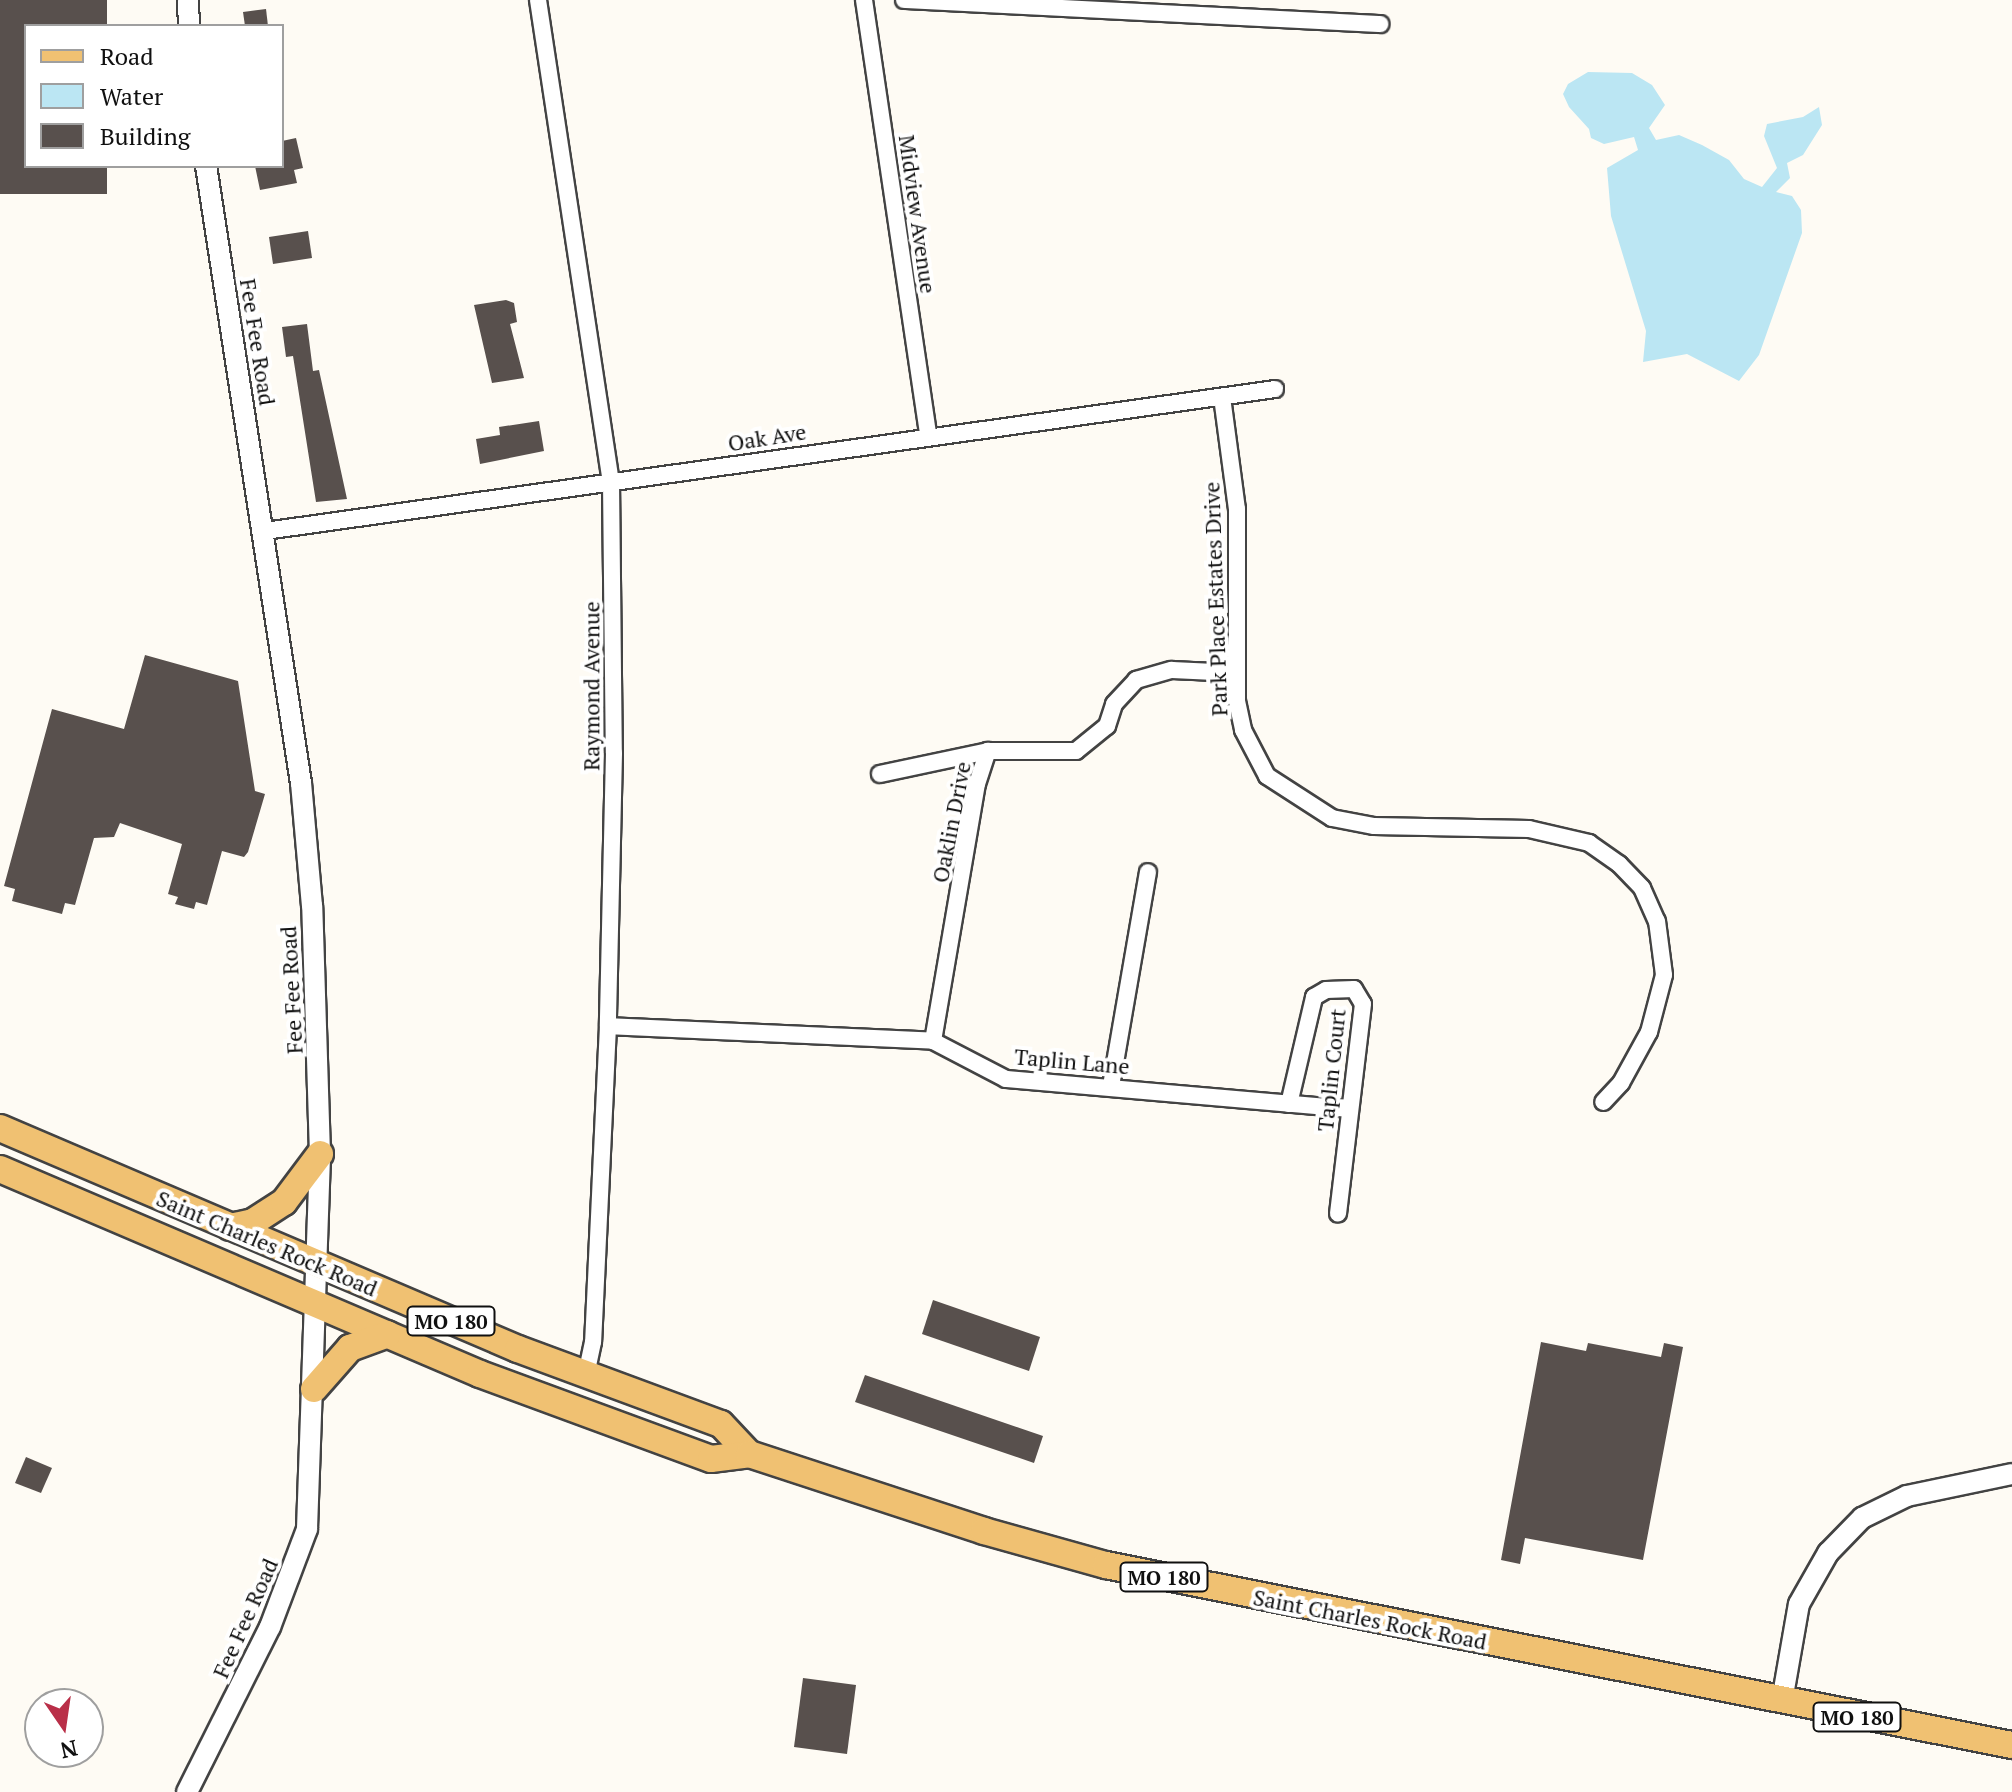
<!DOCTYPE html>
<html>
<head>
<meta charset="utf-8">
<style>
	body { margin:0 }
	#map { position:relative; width:2012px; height:1792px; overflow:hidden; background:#fefbf4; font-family:"PT Serif",serif }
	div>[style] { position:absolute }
	.water>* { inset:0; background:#bbe6f3 }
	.building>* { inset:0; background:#58504d }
	.roads { filter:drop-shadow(2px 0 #434343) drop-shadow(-2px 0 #434343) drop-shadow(0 2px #434343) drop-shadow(0 -2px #434343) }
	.minor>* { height:16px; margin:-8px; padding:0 8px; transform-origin:8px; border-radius:8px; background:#fff }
	.tertiary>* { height:20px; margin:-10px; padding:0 10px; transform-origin:10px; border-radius:10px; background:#fff }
	.primary>* { height:26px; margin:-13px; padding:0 13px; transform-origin:13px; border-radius:13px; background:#f0c172 }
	span { translate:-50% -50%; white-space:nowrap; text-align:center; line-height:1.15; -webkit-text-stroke:8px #fff; paint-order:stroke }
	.shield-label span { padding:2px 6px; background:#fff; border:2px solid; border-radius:6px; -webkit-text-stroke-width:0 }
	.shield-label { font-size:20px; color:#101010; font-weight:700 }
	.street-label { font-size:22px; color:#101010 }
	.legend { position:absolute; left:24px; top:24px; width:260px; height:144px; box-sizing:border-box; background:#fff; border:2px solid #9f9f9f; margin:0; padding:10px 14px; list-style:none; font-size:24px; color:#101010 }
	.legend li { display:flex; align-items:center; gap:16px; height:40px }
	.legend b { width:40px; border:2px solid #9f9f9f }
	.north { position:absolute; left:24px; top:1688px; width:80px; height:80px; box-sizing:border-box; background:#fff; border:2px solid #9f9f9f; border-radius:50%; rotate:167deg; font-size:22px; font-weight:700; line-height:32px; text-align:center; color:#101010 }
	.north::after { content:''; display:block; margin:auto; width:28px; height:36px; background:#b92f48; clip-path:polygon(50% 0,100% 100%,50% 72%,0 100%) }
</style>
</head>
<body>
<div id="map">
	<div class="water">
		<i style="clip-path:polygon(1588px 72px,1632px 73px,1652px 85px,1665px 105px,1649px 128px,1656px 140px,1679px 135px,1702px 145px,1729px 160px,1744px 179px,1762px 187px,1777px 168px,1764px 136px,1767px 124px,1803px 117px,1819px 107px,1822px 125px,1803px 155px,1787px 163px,1790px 178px,1776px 192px,1792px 196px,1801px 210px,1802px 233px,1759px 355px,1739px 381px,1687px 354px,1643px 362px,1646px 331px,1611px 216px,1607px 168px,1638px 150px,1634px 137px,1604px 144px,1591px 138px,1589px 129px,1569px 107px,1563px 94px,1568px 84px)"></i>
	</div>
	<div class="building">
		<i style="clip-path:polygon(0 0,107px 0,107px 26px,26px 26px,26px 166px,107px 166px,107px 194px,0 194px)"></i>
		<i style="clip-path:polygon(266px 9px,268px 26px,245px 26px,243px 12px)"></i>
		<i style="clip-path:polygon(296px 138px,303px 168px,294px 170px,297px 183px,260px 190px,255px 166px,282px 166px,282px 141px)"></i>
		<i style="clip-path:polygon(308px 231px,312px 258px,273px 264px,269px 237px)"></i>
		<i style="clip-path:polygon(506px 300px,514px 303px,517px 322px,510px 324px,524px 378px,492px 383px,474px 305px)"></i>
		<i style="clip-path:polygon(307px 324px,313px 371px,319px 370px,347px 499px,316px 502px,293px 356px,286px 357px,282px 327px)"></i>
		<i style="clip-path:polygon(539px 421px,544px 451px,480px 464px,476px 439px,500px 435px,499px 427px)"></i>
		<i style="clip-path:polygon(145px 655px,238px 681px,255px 791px,265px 794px,248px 852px,244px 857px,222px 851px,207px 905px,196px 902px,194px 909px,175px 904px,178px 897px,168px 894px,182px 844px,120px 823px,114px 837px,94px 838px,75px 905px,65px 903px,62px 914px,12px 901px,15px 889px,4px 886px,52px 709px,124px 729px)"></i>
		<i style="clip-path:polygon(933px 1300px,1040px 1337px,1029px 1371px,922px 1334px)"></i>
		<i style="clip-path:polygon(1541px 1342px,1586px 1351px,1588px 1343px,1661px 1357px,1664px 1343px,1683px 1347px,1643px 1560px,1525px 1538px,1520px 1564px,1501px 1560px)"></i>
		<i style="clip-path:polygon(865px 1375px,1043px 1436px,1034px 1463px,855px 1402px)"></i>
		<i style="clip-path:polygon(26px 1457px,52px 1468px,41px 1493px,15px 1483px)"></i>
		<i style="clip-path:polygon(803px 1678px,856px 1685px,847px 1754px,794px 1747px)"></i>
	</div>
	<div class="roads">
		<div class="minor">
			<i style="left:538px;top:0;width:487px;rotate:81.4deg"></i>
			<i style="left:611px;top:482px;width:271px;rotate:89.4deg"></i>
			<i style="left:614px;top:753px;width:273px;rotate:91.3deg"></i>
			<i style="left:608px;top:1026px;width:316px;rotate:92.7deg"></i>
			<i style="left:593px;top:1342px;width:35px;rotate:102deg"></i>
			<i style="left:864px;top:0;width:440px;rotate:81.6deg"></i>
			<i style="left:904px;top:0;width:477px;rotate:2.9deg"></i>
			<i style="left:1222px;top:397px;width:113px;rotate:82.4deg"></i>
			<i style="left:1237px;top:509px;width:192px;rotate:90deg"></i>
			<i style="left:1237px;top:701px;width:30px;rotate:78deg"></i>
			<i style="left:1243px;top:730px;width:52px;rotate:62.4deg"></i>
			<i style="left:1267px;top:776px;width:77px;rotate:32.9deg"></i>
			<i style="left:1332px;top:818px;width:43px;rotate:10.8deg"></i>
			<i style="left:1374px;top:826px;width:155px;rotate:1.1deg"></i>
			<i style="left:1529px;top:829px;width:62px;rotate:13.1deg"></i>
			<i style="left:1589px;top:843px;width:37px;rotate:35deg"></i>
			<i style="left:1619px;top:864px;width:33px;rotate:46deg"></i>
			<i style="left:1642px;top:888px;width:36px;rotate:66deg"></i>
			<i style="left:1657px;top:921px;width:54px;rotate:82.6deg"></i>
			<i style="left:1664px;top:975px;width:59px;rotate:104.7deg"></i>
			<i style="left:1649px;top:1032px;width:58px;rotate:118.8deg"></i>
			<i style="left:1621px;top:1083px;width:26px;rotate:133deg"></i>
			<i style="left:265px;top:531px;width:1020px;rotate:-8deg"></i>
			<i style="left:880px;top:774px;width:110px;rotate:-12deg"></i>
			<i style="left:608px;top:1026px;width:325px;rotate:2.6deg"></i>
			<i style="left:933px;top:1041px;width:82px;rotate:27.5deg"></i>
			<i style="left:1006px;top:1079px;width:343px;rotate:5deg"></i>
			<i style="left:933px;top:1041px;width:261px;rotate:-80.3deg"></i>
			<i style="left:977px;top:784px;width:35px;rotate:-72deg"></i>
			<i style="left:988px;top:751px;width:88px"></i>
			<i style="left:1076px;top:751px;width:40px;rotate:-39deg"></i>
			<i style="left:1107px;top:726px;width:23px;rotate:-72deg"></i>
			<i style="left:1114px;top:704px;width:33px;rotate:-47deg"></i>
			<i style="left:1136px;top:680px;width:37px;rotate:-16deg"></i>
			<i style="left:1172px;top:670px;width:64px;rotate:2.7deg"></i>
			<i style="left:1111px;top:1086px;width:217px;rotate:-80.2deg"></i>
			<i style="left:1289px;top:1104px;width:110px;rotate:-76.8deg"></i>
			<i style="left:1314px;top:997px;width:14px;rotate:-30deg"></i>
			<i style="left:1326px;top:990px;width:28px;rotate:-2deg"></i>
			<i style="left:1354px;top:989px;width:17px;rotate:59deg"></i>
			<i style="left:1363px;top:1004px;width:211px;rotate:96.8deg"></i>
		</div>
		<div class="tertiary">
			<i style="left:188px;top:0;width:26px;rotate:88deg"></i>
			<i style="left:1782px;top:1701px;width:98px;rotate:-80.1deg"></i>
			<i style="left:1799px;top:1604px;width:59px;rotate:-60.4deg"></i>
			<i style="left:1828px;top:1553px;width:49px;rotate:-45.8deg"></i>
			<i style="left:1862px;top:1518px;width:50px;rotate:-26.1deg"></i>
			<i style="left:1907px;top:1496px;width:107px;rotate:-11.8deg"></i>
			<i style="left:187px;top:1792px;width:185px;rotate:-63.3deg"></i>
			<i style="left:270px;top:1627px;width:105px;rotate:-69.3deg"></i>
			<i style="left:307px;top:1529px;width:375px;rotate:-88deg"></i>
			<i style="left:320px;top:1154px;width:248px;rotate:-91.8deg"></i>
			<i style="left:312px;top:906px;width:123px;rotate:-95.1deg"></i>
			<i style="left:301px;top:783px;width:624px;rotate:-98.75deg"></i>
		</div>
		<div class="primary">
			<i style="left:0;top:1128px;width:563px;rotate:23.11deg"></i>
			<i style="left:518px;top:1349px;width:216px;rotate:20.3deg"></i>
			<i style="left:721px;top:1424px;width:41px;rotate:47deg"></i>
			<i style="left:0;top:1169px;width:522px;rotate:23.13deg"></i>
			<i style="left:480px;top:1374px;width:246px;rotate:20.2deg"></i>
			<i style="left:711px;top:1459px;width:38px;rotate:-7deg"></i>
			<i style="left:749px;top:1454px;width:247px;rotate:18.1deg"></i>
			<i style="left:984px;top:1531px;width:127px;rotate:15.6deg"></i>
			<i style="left:1106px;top:1565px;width:924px;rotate:11.24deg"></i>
			<i style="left:230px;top:1227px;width:24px;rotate:-12deg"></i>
			<i style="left:253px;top:1222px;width:37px;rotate:-33deg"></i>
			<i style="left:284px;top:1202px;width:60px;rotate:-53.1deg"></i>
			<i style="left:314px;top:1389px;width:55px;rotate:-48.7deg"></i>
			<i style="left:350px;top:1348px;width:40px;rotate:-20.2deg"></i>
		</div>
	</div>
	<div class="shield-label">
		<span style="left:451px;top:1321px">MO 180</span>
		<span style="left:1164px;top:1577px">MO 180</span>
		<span style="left:1857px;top:1717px">MO 180</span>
	</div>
	<div class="street-label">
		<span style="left:918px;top:214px;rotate:82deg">Midview Avenue</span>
		<span style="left:258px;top:342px;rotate:81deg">Fee Fee Road</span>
		<span style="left:767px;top:437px;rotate:-9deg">Oak Ave</span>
		<span style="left:1215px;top:599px;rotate:-92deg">Park Place Estates Drive</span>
		<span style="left:591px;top:686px;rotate:-90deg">Raymond Avenue</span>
		<span style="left:951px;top:822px;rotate:-79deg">Oaklin Drive</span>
		<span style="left:291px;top:990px;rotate:-93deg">Fee Fee Road</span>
		<span style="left:1072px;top:1061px;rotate:5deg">Taplin Lane</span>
		<span style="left:1331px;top:1070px;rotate:-84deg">Taplin Court</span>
		<span style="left:267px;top:1243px;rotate:23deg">Saint Charles Rock Road</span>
		<span style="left:245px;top:1618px;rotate:-66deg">Fee Fee Road</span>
		<span style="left:1370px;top:1619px;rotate:11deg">Saint Charles Rock Road</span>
	</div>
	<ul class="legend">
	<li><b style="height:10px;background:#f0c172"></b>Road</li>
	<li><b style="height:22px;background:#bbe6f3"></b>Water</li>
	<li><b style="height:22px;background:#58504d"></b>Building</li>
	</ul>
	<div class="north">N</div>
</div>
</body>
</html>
